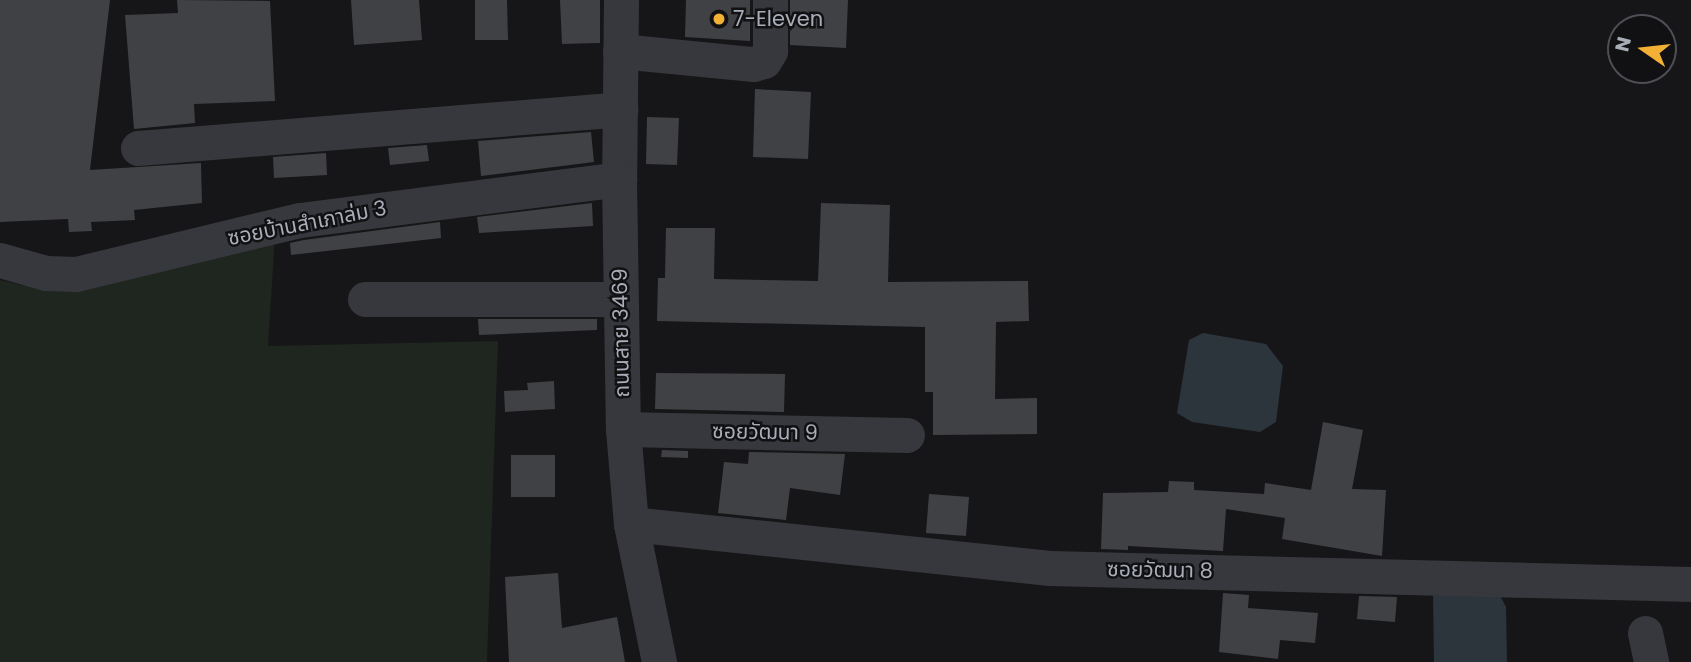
<!DOCTYPE html>
<html>
<head>
<meta charset="utf-8">
<style>
	body { margin:0 }
	#map { position:relative; width:1691px; height:662px; overflow:hidden; background:#161618; font-family:Poppins,"Noto Sans Thai",sans-serif }
	div>[style] { position:absolute }
	.green>* { inset:0; background:#1e261f }
	.water>* { inset:0; background:#2c353c }
	.building>* { inset:0; background:#404145 }
	.minor>* { height:35px; margin:-17.5px; padding:0 17.5px; transform-origin:17.5px; border-radius:17.5px; background:#37383d }
	.dots>* { width:19px; height:19px; translate:-50% -50%; box-sizing:border-box; border:4px solid #111113; border-radius:50% }
	span { translate:-50% -50%; white-space:nowrap; text-align:center; line-height:1.15; -webkit-text-stroke:5px #111113; paint-order:stroke }
	.poi-label { font-size:21px; color:#a8adb8 }
	.left { translate:0 -50%; text-align:left }
	.street-label { font-size:21px; color:#a8adb8 }
	.north { position:absolute; left:1607px; top:14px; width:70px; height:70px; box-sizing:border-box; background:#111113; border:2px solid #4d4f55; border-radius:50%; rotate:284deg; font-size:19px; font-weight:700; line-height:28px; text-align:center; color:#a8adb8 }
	.north::after { content:''; display:block; margin:auto; width:24px; height:32px; background:#f2b134; clip-path:polygon(50% 0,100% 100%,50% 72%,0 100%) }
</style>
</head>
<body>
<div id="map">
	<div class="green">
		<i style="clip-path:polygon(275px 236px,268px 346px,498px 341px,487px 662px,0 662px,0 280px,21px 285px,88px 278px)"></i>
	</div>
	<div class="water">
		<i style="clip-path:polygon(1203px 333px,1266px 344px,1283px 366px,1276px 422px,1260px 432px,1192px 422px,1177px 413px,1189px 340px)"></i>
		<i style="clip-path:polygon(1440px 589px,1497px 590px,1506px 607px,1507px 662px,1434px 662px,1433px 595px)"></i>
	</div>
	<div class="building">
		<i style="clip-path:polygon(0 0,110px 0,90px 170px,201px 163px,202px 203px,134px 210px,135px 220px,91px 222px,92px 231px,69px 232px,68px 219px,0 222px)"></i>
		<i style="clip-path:polygon(177px 0,270px 1px,275px 101px,194px 104px,195px 123px,134px 129px,125px 15px,178px 13px)"></i>
		<i style="clip-path:polygon(351px 0,419px 0,422px 40px,354px 45px)"></i>
		<i style="clip-path:polygon(475px 0,507px 0,508px 40px,475px 40px)"></i>
		<i style="clip-path:polygon(560px 0,600px 0,600px 43px,562px 44px)"></i>
		<i style="clip-path:polygon(686px 0,750px 0,750px 41px,685px 37px)"></i>
		<i style="clip-path:polygon(790px 0,848px 0,846px 48px,790px 45px)"></i>
		<i style="clip-path:polygon(755px 89px,811px 92px,808px 159px,753px 157px)"></i>
		<i style="clip-path:polygon(647px 117px,679px 118px,677px 165px,646px 164px)"></i>
		<i style="clip-path:polygon(591px 132px,594px 162px,481px 176px,478px 141px)"></i>
		<i style="clip-path:polygon(427px 145px,429px 161px,390px 165px,388px 148px)"></i>
		<i style="clip-path:polygon(326px 153px,327px 175px,274px 178px,273px 157px)"></i>
		<i style="clip-path:polygon(592px 203px,593px 226px,479px 233px,477px 217px)"></i>
		<i style="clip-path:polygon(821px 203px,890px 205px,888px 282px,1028px 281px,1029px 321px,996px 322px,995px 399px,1037px 398px,1037px 434px,933px 435px,933px 392px,925px 392px,925px 327px,657px 321px,658px 278px,665px 278px,666px 228px,715px 228px,714px 279px,818px 281px)"></i>
		<i style="clip-path:polygon(440px 222px,441px 238px,291px 255px,290px 243px,304px 240px)"></i>
		<i style="clip-path:polygon(478px 319px,597px 319px,597px 330px,479px 335px)"></i>
		<i style="clip-path:polygon(656px 373px,785px 374px,784px 412px,655px 409px)"></i>
		<i style="clip-path:polygon(554px 381px,555px 409px,505px 412px,504px 391px,528px 390px,527px 383px)"></i>
		<i style="clip-path:polygon(1323px 422px,1363px 430px,1352px 489px,1386px 490px,1382px 556px,1282px 539px,1285px 518px,1226px 509px,1223px 551px,1128px 546px,1128px 550px,1101px 549px,1103px 493px,1168px 492px,1169px 481px,1194px 482px,1194px 490px,1264px 494px,1265px 483px,1311px 490px)"></i>
		<i style="clip-path:polygon(662px 450px,688px 451px,688px 458px,661px 457px)"></i>
		<i style="clip-path:polygon(749px 452px,845px 454px,840px 495px,790px 488px,786px 520px,718px 513px,724px 462px,748px 464px)"></i>
		<i style="clip-path:polygon(511px 455px,555px 455px,555px 497px,511px 497px)"></i>
		<i style="clip-path:polygon(929px 494px,969px 497px,966px 536px,926px 533px)"></i>
		<i style="clip-path:polygon(558px 573px,562px 628px,617px 617px,625px 662px,509px 662px,505px 577px)"></i>
		<i style="clip-path:polygon(1223px 593px,1249px 595px,1248px 608px,1318px 613px,1315px 643px,1280px 640px,1278px 659px,1219px 652px)"></i>
		<i style="clip-path:polygon(1359px 596px,1397px 597px,1395px 622px,1357px 619px)"></i>
	</div>
	<div class="minor">
		<i style="left:621px;top:0;width:179px;rotate:90.6deg"></i>
		<i style="left:619px;top:179px;width:250px;rotate:89.1deg"></i>
		<i style="left:623px;top:429px;width:95px;rotate:85.2deg"></i>
		<i style="left:631px;top:524px;width:141px;rotate:78.5deg"></i>
		<i style="left:620px;top:51px;width:134px;rotate:5.6deg"></i>
		<i style="left:753px;top:64px;width:11px;rotate:-15deg"></i>
		<i style="left:764px;top:61px;width:12px;rotate:-59deg"></i>
		<i style="left:770px;top:51px;width:51px;rotate:-90deg"></i>
		<i style="left:138px;top:148px;width:484px;rotate:-4.6deg"></i>
		<i style="left:0;top:260px;width:48px;rotate:15.8deg"></i>
		<i style="left:46px;top:273px;width:30px;rotate:2deg"></i>
		<i style="left:76px;top:274px;width:230px;rotate:-13.6deg"></i>
		<i style="left:300px;top:220px;width:322px;rotate:-7.3deg"></i>
		<i style="left:365px;top:299px;width:255px"></i>
		<i style="left:623px;top:429px;width:284px;rotate:1.2deg"></i>
		<i style="left:631px;top:524px;width:421px;rotate:6deg"></i>
		<i style="left:1050px;top:568px;width:641px;rotate:1.43deg"></i>
		<i style="left:1645px;top:633px;width:30px;rotate:78deg"></i>
	</div>
	<div class="dots">
		<i style="left:719px;top:19px;background:#f2b134"></i>
	</div>
	<div class="poi-label">
		<span class="left" style="left:733px;top:19px">7-Eleven</span>
	</div>
	<div class="street-label">
		<span style="left:307px;top:223px;rotate:-11deg">ซอยบ้านสำเภาล่ม 3</span>
		<span style="left:621px;top:333px;rotate:-91deg">ถนนสาย 3469</span>
		<span style="left:765px;top:432px;rotate:1deg">ซอยวัฒนา 9</span>
		<span style="left:1160px;top:570px;rotate:1deg">ซอยวัฒนา 8</span>
	</div>
	<div class="north">N</div>
</div>
</body>
</html>
